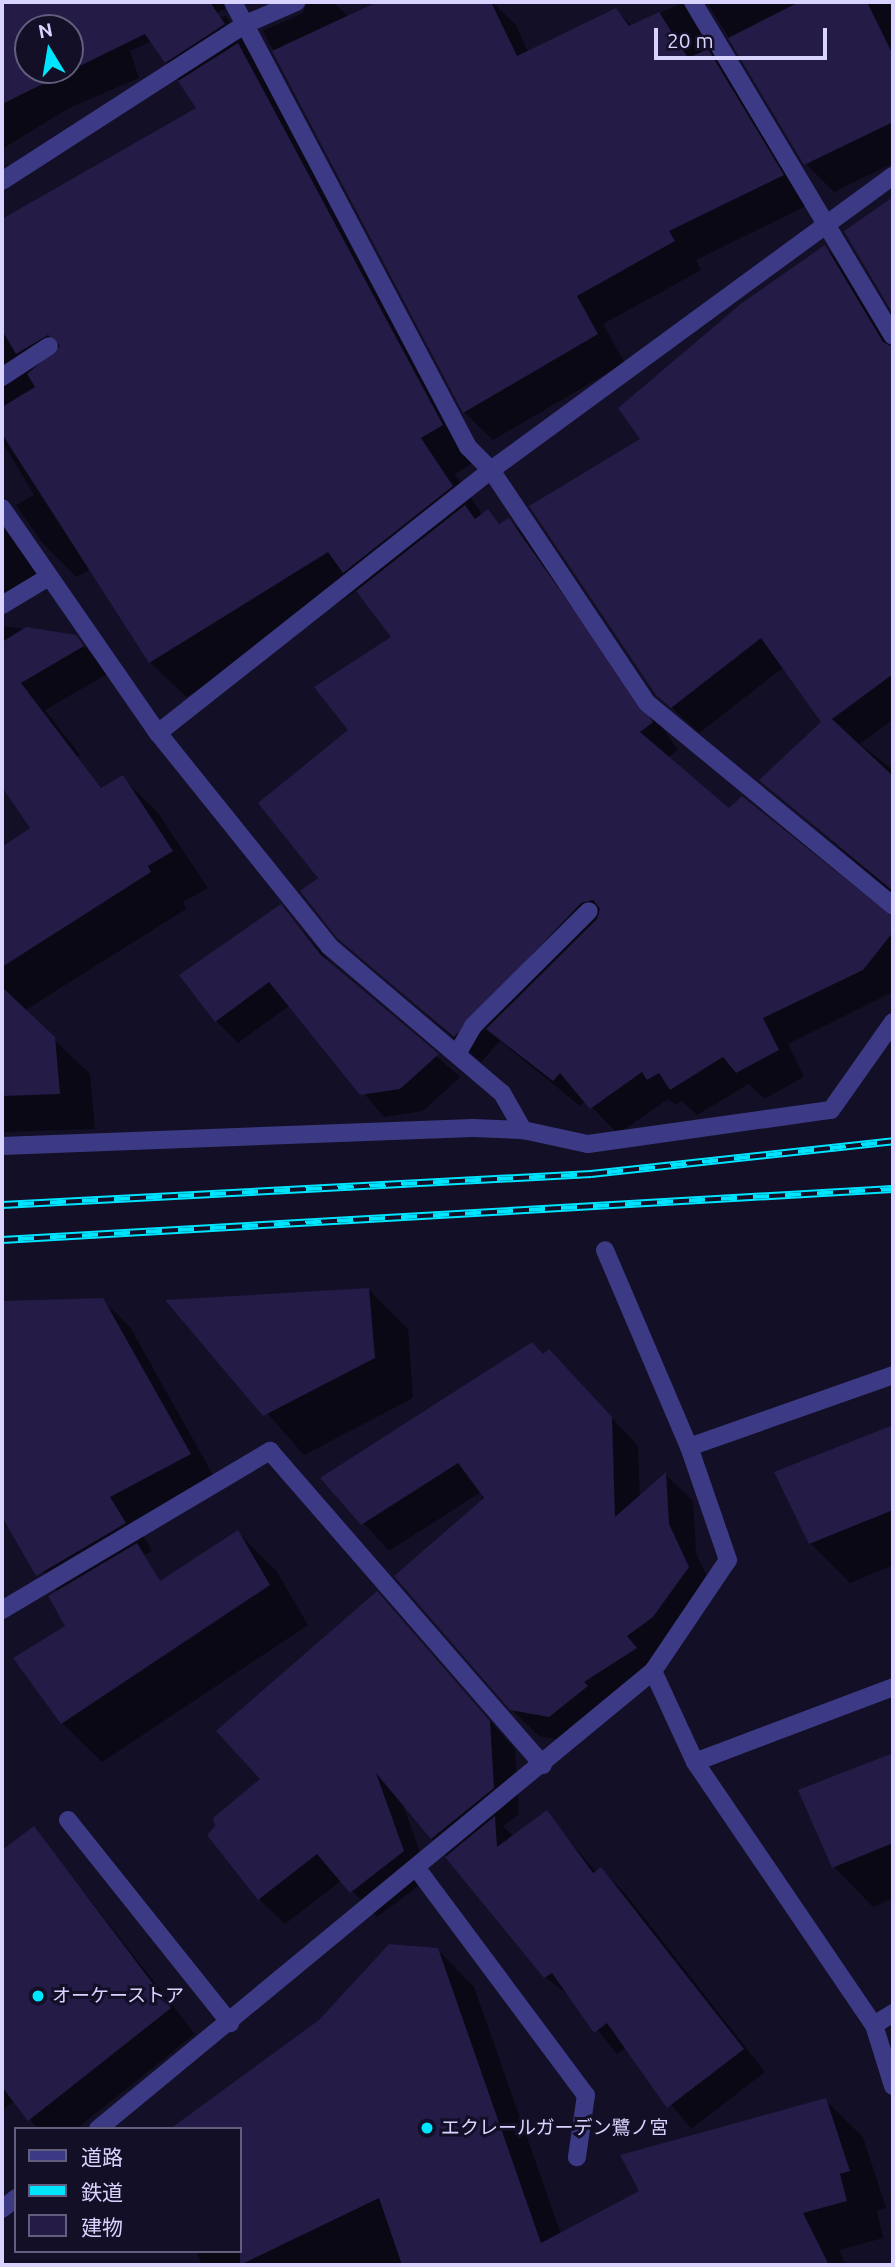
<!DOCTYPE html>
<html>
<head>
<meta charset="utf-8">
<style>
	body { margin:0 }
	#map { position:relative; width:895px; height:2267px; overflow:hidden; background:#130f26; font-family:Ubuntu,"Noto Sans JP",sans-serif }
	div>[style] { position:absolute }
	.shadow>* { inset:0; background:#0007 }
	.building>* { inset:0; background:#241b47 }
	.minor>* { height:18px; margin:-9px; padding:0 9px; transform-origin:9px; border-radius:9px; background:#3d3a85 }
	.rail>* { height:8px; margin-top:-4px; transform-origin:0; background:repeating-linear-gradient(90deg,#130f26 0 16px,#00e5ff 0 32px); box-sizing:border-box; border-block:2px solid #00e5ff }
	.dots>* { width:19px; height:19px; translate:-50% -50%; box-sizing:border-box; border:4px solid #130f26; border-radius:50% }
	span { translate:-50% -50%; white-space:nowrap; text-align:center; line-height:1.15; -webkit-text-stroke:6px #130f26; paint-order:stroke }
	.poi-label { font-size:19px; color:#d9d4ff }
	.left { translate:0 -50%; text-align:left }
	.frame { position:absolute; inset:0; border:4px solid #d9d4ff; pointer-events:none }
	.legend { position:absolute; left:14px; top:2127px; width:228px; height:126px; box-sizing:border-box; background:#130f26; border:2px solid #625e7d; margin:0; padding:9px 12px; list-style:none; font-size:21px; color:#d9d4ff }
	.legend li { display:flex; align-items:center; gap:14px; height:35px }
	.legend b { width:35px; border:2px solid #625e7d }
	.north { position:absolute; left:14px; top:14px; width:70px; height:70px; box-sizing:border-box; background:#130f26; border:2px solid #625e7d; border-radius:50%; rotate:349deg; font-size:19px; font-weight:700; line-height:28px; text-align:center; color:#d9d4ff }
	.north::after { content:''; display:block; margin:auto; width:24px; height:32px; background:#00e5ff; clip-path:polygon(50% 0,100% 100%,50% 72%,0 100%) }
	.scale { position:absolute; left:654px; top:28px; width:173px; height:32px; box-sizing:border-box; border:4px solid #d9d4ff; border-top:0; padding-left:9px; font-size:21px; line-height:24px; white-space:nowrap; color:#d9d4ff; -webkit-text-stroke:5px #130f26; paint-order:stroke }
</style>
</head>
<body>
<div id="map">
	<div class="shadow">
		<i style="clip-path:polygon(evenodd,2px 2px,239px 2px,198px 22px,226px 16px,276px 78px,477px 460px,455px 474px,483px 516px,488px 512px,501px 525px,509px 520px,535px 546px,678px 750px,667px 758px,729px 811px,893px 916px,893px 992px,788px 1044px,804px 1077px,764px 1099px,749px 1084px,697px 1115px,682px 1101px,675px 1105px,668px 1099px,618px 1134px,585px 1100px,580px 1106px,500px 1041px,481px 1062px,339px 937px,320px 879px,350px 730px,393px 638px,358px 590px,186px 697px,150px 662px,91px 569px,76px 577px,41px 541px,16px 505px,34px 495px,2px 441px,2px 223px,198px 109px,152px 41px,130px 51px,139px 78px,69px 108px,2px 149px,2px 2px,28px 28px,70px 28px,70px 70px,28px 70px,28px 28px)"></i>
		<i style="clip-path:polygon(307px 2px,333px 2px,351px 19px,384px 2px,492px 2px,516px 25px,528px 52px,616px 10px,632px 26px,682px 3px,710px 31px,810px 204px,696px 260px,701px 270px,603px 324px,625px 363px,493px 440px,464px 412px,263px 31px,303px 13px)"></i>
		<i style="clip-path:polygon(707px 2px,893px 2px,893px 163px,834px 192px,806px 164px)"></i>
		<i style="clip-path:polygon(893px 199px,893px 311px,846px 232px)"></i>
		<i style="clip-path:polygon(825px 247px,851px 273px,893px 344px,893px 719px,860px 744px,893px 770px,893px 894px,761px 780px,823px 722px,784px 667px,699px 733px,657px 694px,643px 439px)"></i>
		<i style="clip-path:polygon(2px 526px,44px 580px,2px 603px)"></i>
		<i style="clip-path:polygon(2px 626px,75px 636px,109px 673px,45px 710px,80px 755px,13px 789px,2px 777px)"></i>
		<i style="clip-path:polygon(122px 777px,158px 813px,208px 888px,183px 902px,186px 909px,24px 1011px,90px 1074px,95px 1129px,2px 1132px,2px 849px,97px 785px,102px 789px)"></i>
		<i style="clip-path:polygon(281px 906px,335px 968px,460px 1077px,423px 1111px,384px 1117px,290px 1005px,238px 1043px,216px 1021px)"></i>
		<i style="clip-path:polygon(368px 1289px,408px 1329px,413px 1398px,304px 1455px,169px 1301px)"></i>
		<i style="clip-path:polygon(102px 1300px,130px 1327px,217px 1482px,136px 1524px,152px 1551px,61px 1595px,2px 1520px,2px 1302px)"></i>
		<i style="clip-path:polygon(549px 1351px,638px 1446px,640px 1498px,666px 1475px,693px 1501px,696px 1553px,715px 1594px,577px 1743px,539px 1736px,511px 1709px,481px 1492px,389px 1551px,323px 1478px)"></i>
		<i style="clip-path:polygon(893px 1427px,893px 1565px,850px 1583px,810px 1543px,777px 1473px)"></i>
		<i style="clip-path:polygon(238px 1532px,277px 1572px,308px 1625px,102px 1762px,62px 1723px,154px 1574px,161px 1582px)"></i>
		<i style="clip-path:polygon(377px 1594px,515px 1749px,519px 1814px,503px 1826px,514px 1837px,546px 1813px,597px 1873px,601px 1870px,624px 1892px,765px 2072px,691px 2129px,626px 2047px,617px 2054px,571px 1997px,545px 1977px,402px 1802px,429px 1878px,377px 1917px,342px 1880px,285px 1924px,259px 1899px,262px 1779px)"></i>
		<i style="clip-path:polygon(893px 1755px,893px 1898px,873px 1907px,834px 1867px,800px 1791px)"></i>
		<i style="clip-path:polygon(34px 1828px,195px 2034px,76px 2129px,38px 2129px,15px 2101px,2px 2110px,2px 1852px)"></i>
		<i style="clip-path:polygon(437px 1949px,474px 1987px,561px 2234px,825px 2100px,863px 2137px,886px 2208px,877px 2211px,883px 2238px,839px 2250px,846px 2265px,202px 2265px,196px 2251px,240px 2251px,240px 2129px)"></i>
	</div>
	<div class="building">
		<i style="clip-path:polygon(evenodd,2px 2px,210px 2px,225px 24px,165px 63px,145px 34px,2px 104px,2px 2px,28px 28px,70px 28px,70px 70px,28px 70px,28px 28px)"></i>
		<i style="clip-path:polygon(377px 2px,491px 2px,517px 56px,616px 8px,629px 26px,659px 12px,688px 58px,708px 49px,784px 175px,669px 231px,675px 241px,577px 296px,598px 334px,463px 413px,272px 51px)"></i>
		<i style="clip-path:polygon(799px 2px,867px 2px,893px 55px,893px 122px,804px 165px,728px 38px)"></i>
		<i style="clip-path:polygon(238px 43px,443px 425px,421px 438px,453px 486px,343px 573px,328px 552px,149px 663px,2px 434px,2px 407px,35px 387px,27px 374px,60px 346px,48px 335px,16px 354px,2px 330px,2px 219px,196px 108px,178px 81px)"></i>
		<i style="clip-path:polygon(893px 197px,893px 314px,844px 231px)"></i>
		<i style="clip-path:polygon(825px 245px,883px 342px,893px 347px,893px 674px,832px 719px,893px 776px,893px 891px,759px 780px,821px 722px,761px 638px,671px 708px,656px 695px,529px 506px,640px 439px,618px 408px,742px 303px)"></i>
		<i style="clip-path:polygon(465px 505px,475px 519px,488px 509px,499px 524px,509px 518px,653px 722px,640px 732px,729px 808px,742px 796px,893px 917px,893px 932px,863px 970px,763px 1018px,779px 1050px,736px 1073px,723px 1057px,670px 1090px,659px 1073px,647px 1080px,642px 1072px,590px 1109px,560px 1073px,553px 1081px,486px 1029px,597px 919px,600px 909px,593px 900px,581px 903px,454px 1037px,337px 938px,300px 891px,318px 878px,258px 803px,348px 730px,314px 687px,391px 637px,356px 591px)"></i>
		<i style="clip-path:polygon(26px 627px,76px 635px,84px 646px,21px 683px,101px 788px,123px 775px,173px 851px,148px 866px,151px 872px,2px 967px,2px 847px,30px 828px,2px 787px,2px 642px)"></i>
		<i style="clip-path:polygon(281px 904px,321px 955px,439px 1054px,400px 1089px,360px 1095px,269px 982px,215px 1022px,179px 975px)"></i>
		<i style="clip-path:polygon(2px 987px,55px 1037px,60px 1094px,2px 1096px)"></i>
		<i style="clip-path:polygon(369px 1288px,375px 1358px,263px 1416px,165px 1300px)"></i>
		<i style="clip-path:polygon(103px 1298px,191px 1454px,110px 1497px,126px 1523px,36px 1576px,2px 1517px,2px 1301px)"></i>
		<i style="clip-path:polygon(532px 1342px,543px 1354px,549px 1349px,612px 1417px,615px 1517px,666px 1472px,669px 1524px,689px 1567px,653px 1617px,627px 1636px,637px 1648px,584px 1682px,588px 1686px,549px 1717px,510px 1710px,394px 1576px,484px 1498px,458px 1463px,361px 1525px,320px 1478px)"></i>
		<i style="clip-path:polygon(893px 1425px,893px 1510px,809px 1544px,774px 1472px)"></i>
		<i style="clip-path:polygon(238px 1530px,270px 1585px,61px 1724px,13px 1658px,65px 1626px,48px 1596px,137px 1543px,160px 1581px)"></i>
		<i style="clip-path:polygon(377px 1591px,490px 1721px,494px 1788px,431px 1839px,376px 1773px,404px 1851px,350px 1893px,317px 1854px,258px 1900px,207px 1835px,215px 1826px,213px 1818px,260px 1779px,216px 1731px)"></i>
		<i style="clip-path:polygon(893px 1753px,893px 1843px,832px 1868px,798px 1790px)"></i>
		<i style="clip-path:polygon(547px 1810px,593px 1873px,601px 1867px,744px 2049px,667px 2108px,607px 2023px,594px 2033px,552px 1973px,544px 1978px,445px 1857px,495px 1816px,497px 1847px)"></i>
		<i style="clip-path:polygon(34px 1826px,171px 2008px,28px 2121px,2px 2087px,2px 1850px)"></i>
		<i style="clip-path:polygon(389px 1944px,438px 1948px,541px 2243px,639px 2191px,620px 2155px,826px 2098px,850px 2171px,840px 2174px,847px 2201px,803px 2213px,829px 2265px,402px 2265px,379px 2198px,240px 2265px,240px 2129px,170px 2129px,319px 2020px)"></i>
	</div>
	<div class="minor">
		<i style="left:233px;top:2px;width:503px;rotate:62.16deg"></i>
		<i style="left:468px;top:447px;width:33px;rotate:45deg"></i>
		<i style="left:491px;top:470px;width:280px;rotate:56.2deg"></i>
		<i style="left:647px;top:703px;width:319px;rotate:39.5deg"></i>
		<i style="left:693px;top:2px;width:389px;rotate:59.1deg"></i>
		<i style="left:2px;top:181px;width:290px;rotate:-32.8deg"></i>
		<i style="left:246px;top:24px;width:55px;rotate:-23.7deg"></i>
		<i style="left:2px;top:377px;width:56px;rotate:-33.4deg"></i>
		<i style="left:2px;top:508px;width:274px;rotate:55.3deg"></i>
		<i style="left:158px;top:733px;width:273px;rotate:51.2deg"></i>
		<i style="left:329px;top:946px;width:227px;rotate:40.4deg"></i>
		<i style="left:502px;top:1093px;width:43px;rotate:60.4deg"></i>
		<i style="left:2px;top:605px;width:52px;rotate:-31deg"></i>
		<i style="left:158px;top:733px;width:424px;rotate:-38.3deg"></i>
		<i style="left:491px;top:470px;width:498px;rotate:-36.2deg"></i>
		<i style="left:457px;top:1054px;width:32px;rotate:-60deg"></i>
		<i style="left:473px;top:1026px;width:163px;rotate:-44.8deg"></i>
		<i style="left:2px;top:1146px;width:471px;rotate:-2.2deg"></i>
		<i style="left:473px;top:1128px;width:50px;rotate:2.3deg"></i>
		<i style="left:523px;top:1130px;width:66px;rotate:12.2deg"></i>
		<i style="left:588px;top:1144px;width:245px;rotate:-8deg"></i>
		<i style="left:831px;top:1110px;width:108px;rotate:-54.8deg"></i>
		<i style="left:689px;top:1447px;width:216px;rotate:-19.4deg"></i>
		<i style="left:2px;top:1610px;width:312px;rotate:-30.7deg"></i>
		<i style="left:270px;top:1451px;width:416px;rotate:49deg"></i>
		<i style="left:653px;top:1671px;width:100px;rotate:65.2deg"></i>
		<i style="left:695px;top:1762px;width:318px;rotate:55.8deg"></i>
		<i style="left:874px;top:2025px;width:64px;rotate:72.7deg"></i>
		<i style="left:695px;top:1762px;width:212px;rotate:-20.7deg"></i>
		<i style="left:68px;top:1820px;width:260px;rotate:51.4deg"></i>
		<i style="left:418px;top:1870px;width:281px;rotate:53.3deg"></i>
		<i style="left:586px;top:2095px;width:63px;rotate:98.3deg"></i>
		<i style="left:874px;top:2025px;width:22px;rotate:-32deg"></i>
		<i style="left:98px;top:2129px;width:720px;rotate:-39.53deg"></i>
		<i style="left:653px;top:1671px;width:134px;rotate:-56deg"></i>
		<i style="left:728px;top:1560px;width:120px;rotate:-109deg"></i>
		<i style="left:689px;top:1447px;width:214px;rotate:-113.1deg"></i>
		<i style="left:2px;top:2209px;width:18px;rotate:-38deg"></i>
	</div>
	<div class="rail">
		<i style="left:2px;top:1205px;width:590px;rotate:-3.01deg"></i>
		<i style="left:591px;top:1174px;width:304px;rotate:-6.2deg"></i>
		<i style="left:2px;top:1240px;width:892px;rotate:-3.28deg"></i>
	</div>
	<div class="dots">
		<i style="left:38px;top:1996px;background:#00e5ff"></i>
		<i style="left:427px;top:2128px;background:#00e5ff"></i>
	</div>
	<div class="poi-label">
		<span class="left" style="left:52px;top:1996px">オーケーストア</span>
		<span class="left" style="left:441px;top:2128px">エクレールガーデン鷺ノ宮</span>
	</div>
	<div class="frame"></div>
	<ul class="legend">
	<li><b style="height:9px;background:#3d3a85"></b>道路</li>
	<li><b style="height:9px;background:#00e5ff"></b>鉄道</li>
	<li><b style="height:19px;background:#241b47"></b>建物</li>
	</ul>
	<div class="north">N</div>
	<div class="scale">20 m</div>
</div>
</body>
</html>
